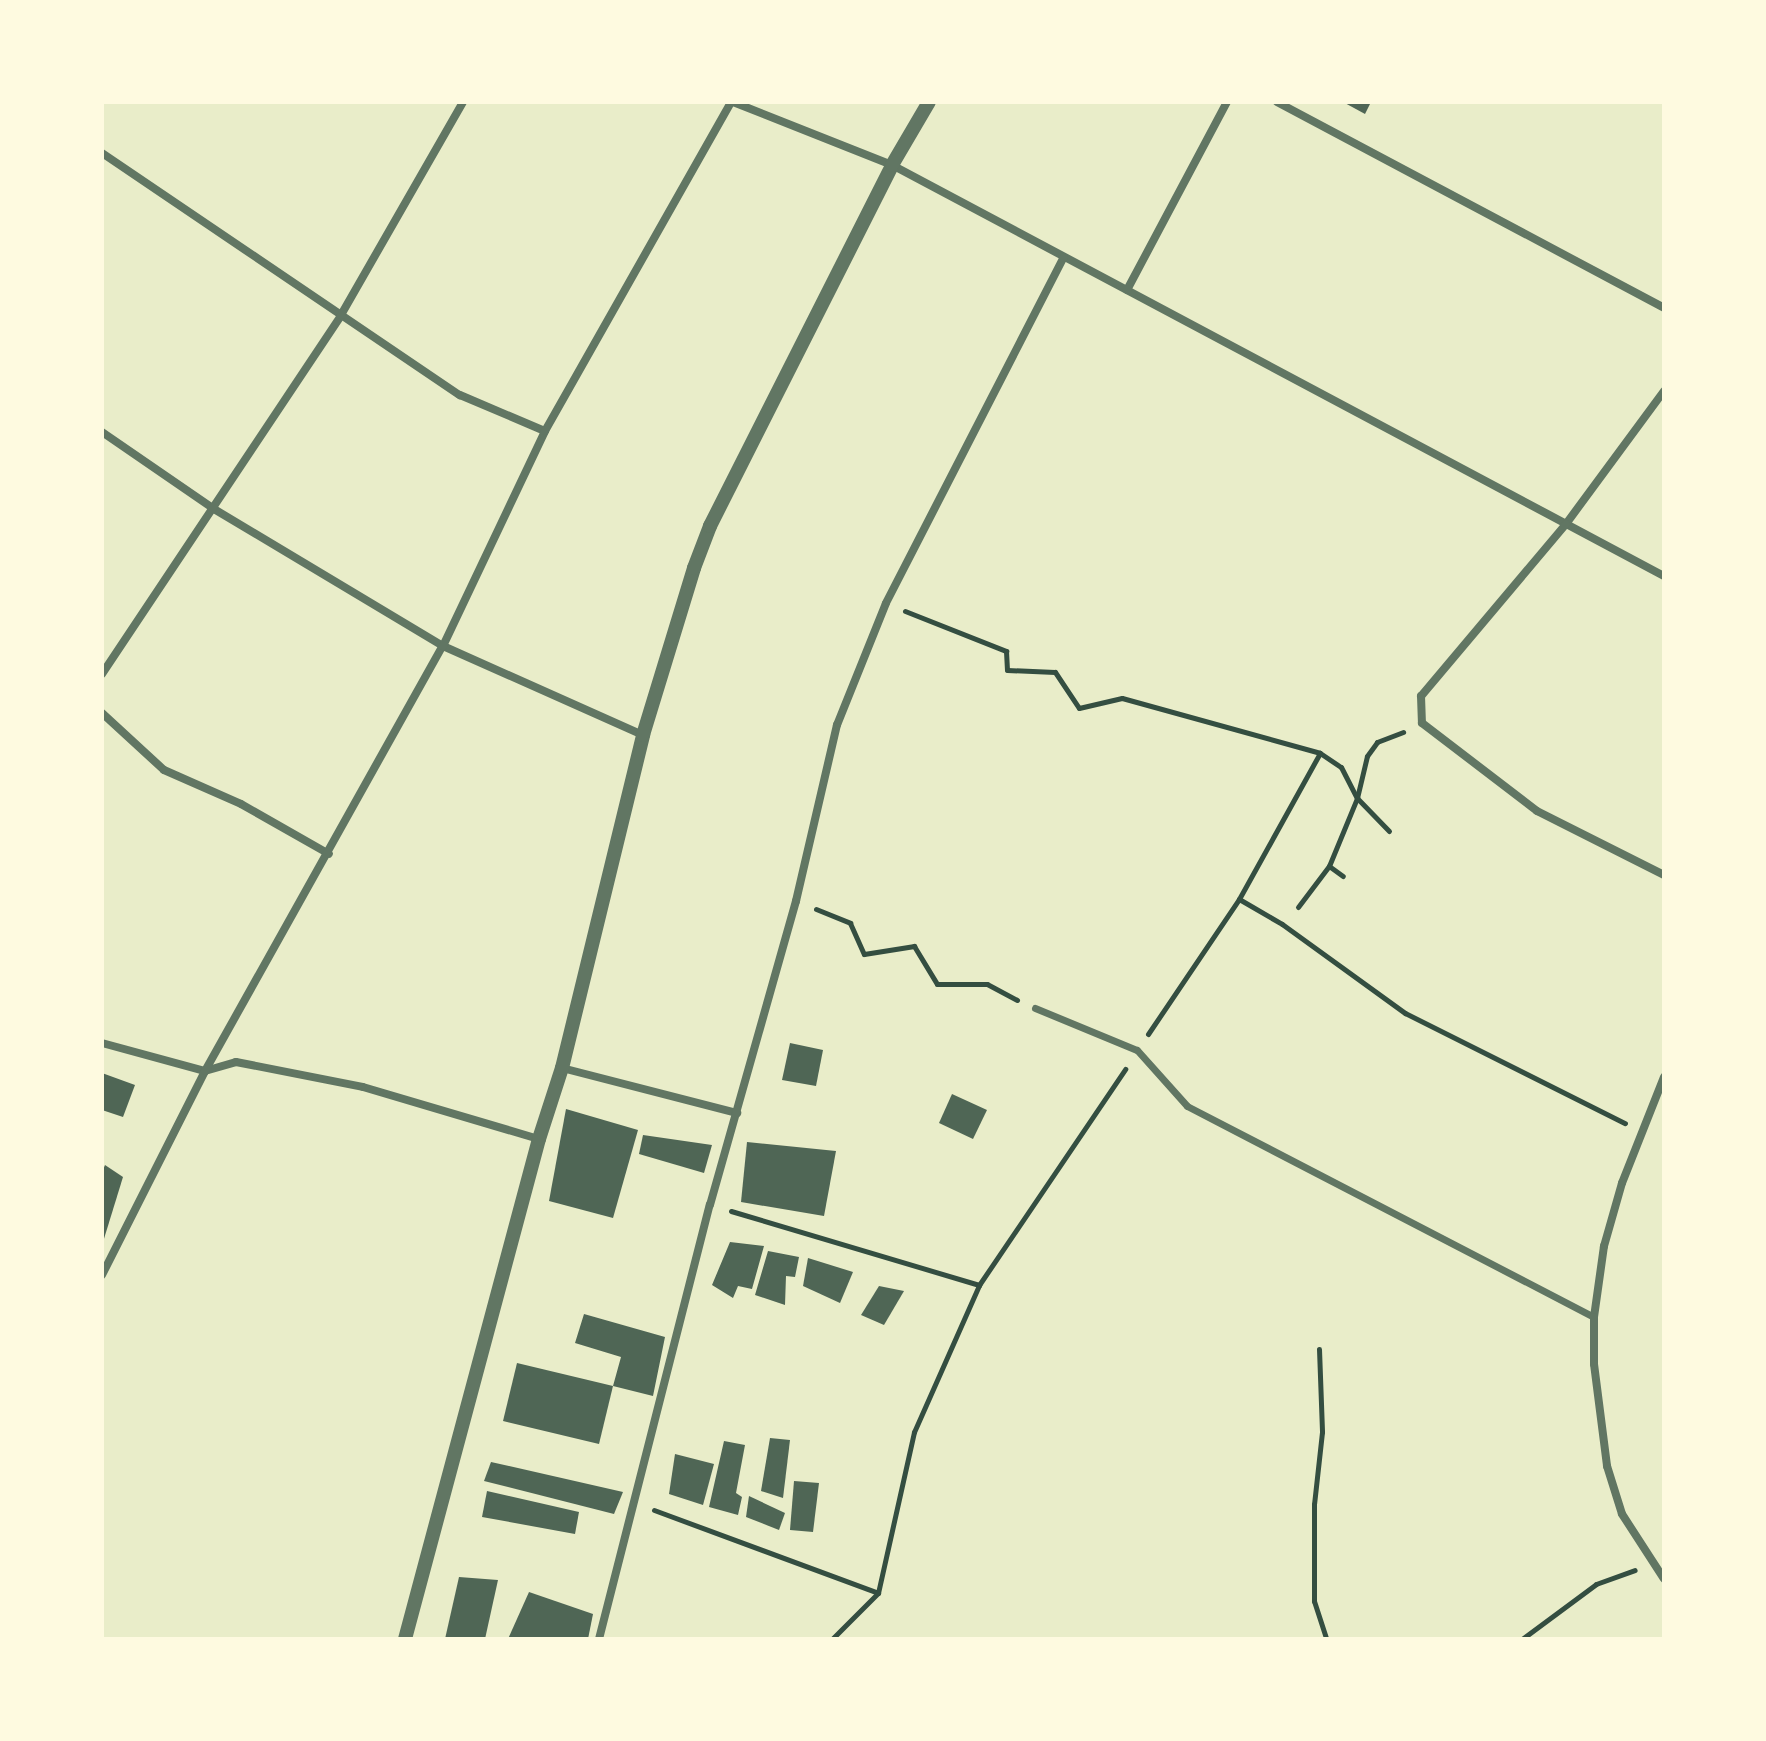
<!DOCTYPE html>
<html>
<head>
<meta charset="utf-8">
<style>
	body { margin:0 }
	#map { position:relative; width:1766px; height:1741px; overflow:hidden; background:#e9edc9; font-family:"Fira Sans",sans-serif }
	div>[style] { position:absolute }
	.building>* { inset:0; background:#4f6655 }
	.path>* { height:5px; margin:-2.5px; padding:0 2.5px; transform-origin:2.5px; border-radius:2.5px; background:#344e41 }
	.pedestrian>* { height:7px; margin:-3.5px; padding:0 3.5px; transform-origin:3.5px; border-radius:3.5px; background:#617663 }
	.minor>* { height:8px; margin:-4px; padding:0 4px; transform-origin:4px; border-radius:4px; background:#617663 }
	.tertiary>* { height:14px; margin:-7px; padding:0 7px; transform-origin:7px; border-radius:7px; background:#617663 }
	span { translate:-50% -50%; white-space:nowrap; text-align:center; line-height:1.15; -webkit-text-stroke:6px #fefae0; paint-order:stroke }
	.frame { position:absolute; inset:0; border:104px solid #fefae0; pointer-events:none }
</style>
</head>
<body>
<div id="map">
	<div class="building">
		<i style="clip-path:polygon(1343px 102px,1371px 102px,1365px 114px)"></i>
		<i style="clip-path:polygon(790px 1043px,823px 1050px,816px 1086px,782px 1080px)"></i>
		<i style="clip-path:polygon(102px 1073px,135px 1085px,123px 1117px,102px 1110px)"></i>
		<i style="clip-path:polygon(952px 1094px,987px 1110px,973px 1139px,939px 1123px)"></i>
		<i style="clip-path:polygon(566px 1109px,638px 1130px,613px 1218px,549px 1201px)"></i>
		<i style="clip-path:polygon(643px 1135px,712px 1145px,704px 1173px,639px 1154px)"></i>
		<i style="clip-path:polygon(747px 1142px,836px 1151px,824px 1216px,741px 1202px)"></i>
		<i style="clip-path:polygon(105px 1165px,123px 1177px,103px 1242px,102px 1172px)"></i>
		<i style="clip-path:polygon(730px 1242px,764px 1246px,752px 1289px,738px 1286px,733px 1298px,712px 1285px)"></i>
		<i style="clip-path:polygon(768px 1251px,799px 1257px,795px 1277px,786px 1276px,785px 1305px,755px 1295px)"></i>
		<i style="clip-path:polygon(808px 1258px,853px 1272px,840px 1303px,803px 1286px)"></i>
		<i style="clip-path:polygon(879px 1286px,904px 1291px,884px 1325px,861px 1315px)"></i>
		<i style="clip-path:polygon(584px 1314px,665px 1337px,653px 1396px,613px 1386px,621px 1357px,575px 1343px)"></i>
		<i style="clip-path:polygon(517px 1363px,613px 1386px,599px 1444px,503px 1421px)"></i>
		<i style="clip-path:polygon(770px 1438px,790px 1440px,783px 1498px,761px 1491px)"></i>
		<i style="clip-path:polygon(724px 1441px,745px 1445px,736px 1493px,742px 1497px,738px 1515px,709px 1507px)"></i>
		<i style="clip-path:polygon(675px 1454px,714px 1464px,703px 1505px,669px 1494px)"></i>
		<i style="clip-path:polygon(491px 1462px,623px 1492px,614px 1514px,484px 1481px)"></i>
		<i style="clip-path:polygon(794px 1481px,819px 1483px,813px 1532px,790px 1530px)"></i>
		<i style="clip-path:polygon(487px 1491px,579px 1512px,575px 1534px,482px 1517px)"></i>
		<i style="clip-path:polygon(749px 1496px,785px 1513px,779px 1530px,746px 1517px)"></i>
		<i style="clip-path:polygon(459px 1577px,498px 1580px,485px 1639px,445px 1639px)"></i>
		<i style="clip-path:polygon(529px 1592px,593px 1614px,588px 1639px,508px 1639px)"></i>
	</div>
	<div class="path">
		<i style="left:905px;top:611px;width:109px;rotate:21.6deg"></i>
		<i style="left:1006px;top:651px;width:19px;rotate:87deg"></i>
		<i style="left:1007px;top:670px;width:48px;rotate:2.4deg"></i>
		<i style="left:1055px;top:672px;width:43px;rotate:56.3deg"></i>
		<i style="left:1079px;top:708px;width:44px;rotate:-13.1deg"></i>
		<i style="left:1122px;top:698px;width:205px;rotate:15.5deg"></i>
		<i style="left:1329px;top:866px;width:17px;rotate:36deg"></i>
		<i style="left:1239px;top:899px;width:50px;rotate:30.2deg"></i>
		<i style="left:1282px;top:924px;width:152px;rotate:35.9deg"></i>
		<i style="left:1405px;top:1013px;width:246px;rotate:26.6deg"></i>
		<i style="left:1298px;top:907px;width:51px;rotate:-52.9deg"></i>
		<i style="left:1329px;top:866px;width:74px;rotate:-67.6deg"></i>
		<i style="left:1357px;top:798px;width:46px;rotate:45.9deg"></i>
		<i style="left:816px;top:909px;width:37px;rotate:22deg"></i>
		<i style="left:850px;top:923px;width:34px;rotate:66deg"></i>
		<i style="left:864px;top:954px;width:51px;rotate:-9.1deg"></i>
		<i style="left:914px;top:946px;width:44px;rotate:58.8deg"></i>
		<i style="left:937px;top:984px;width:50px"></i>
		<i style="left:987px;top:984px;width:34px;rotate:28deg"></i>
		<i style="left:1148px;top:1034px;width:163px;rotate:-56deg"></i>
		<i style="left:1239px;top:899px;width:167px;rotate:-61deg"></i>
		<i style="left:1320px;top:753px;width:25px;rotate:34deg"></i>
		<i style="left:1341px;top:767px;width:35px;rotate:63deg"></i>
		<i style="left:1357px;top:798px;width:43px;rotate:-76.6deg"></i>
		<i style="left:1367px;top:756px;width:17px;rotate:-54deg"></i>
		<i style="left:1377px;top:742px;width:28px;rotate:-21deg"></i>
		<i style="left:731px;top:1211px;width:259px;rotate:16.6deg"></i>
		<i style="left:1319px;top:1349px;width:83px;rotate:87.9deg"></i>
		<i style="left:1322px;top:1432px;width:72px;rotate:96.3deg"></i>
		<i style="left:1314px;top:1504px;width:97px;rotate:90deg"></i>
		<i style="left:1314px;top:1601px;width:40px;rotate:72deg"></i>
		<i style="left:654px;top:1510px;width:239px;rotate:20.3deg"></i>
		<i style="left:832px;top:1639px;width:65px;rotate:-45deg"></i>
		<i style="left:878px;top:1593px;width:165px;rotate:-77.4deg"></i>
		<i style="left:914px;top:1432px;width:161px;rotate:-66.1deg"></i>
		<i style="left:979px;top:1285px;width:261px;rotate:-55.9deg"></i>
		<i style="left:1522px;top:1639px;width:92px;rotate:-36.6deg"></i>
		<i style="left:1596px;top:1584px;width:41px;rotate:-19.7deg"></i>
	</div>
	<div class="pedestrian">
		<i style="left:1035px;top:1008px;width:110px;rotate:22.4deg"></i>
		<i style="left:1137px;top:1050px;width:75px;rotate:48.2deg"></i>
		<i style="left:1187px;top:1106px;width:458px;rotate:27.4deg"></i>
	</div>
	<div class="minor">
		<i style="left:733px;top:102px;width:171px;rotate:21.6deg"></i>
		<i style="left:892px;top:165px;width:875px;rotate:28.03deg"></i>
		<i style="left:1277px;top:102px;width:438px;rotate:28deg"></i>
		<i style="left:102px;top:153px;width:432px;rotate:34.1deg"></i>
		<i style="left:460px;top:395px;width:92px;rotate:23deg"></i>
		<i style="left:1127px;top:290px;width:213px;rotate:-62deg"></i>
		<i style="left:1664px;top:391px;width:165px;rotate:126.4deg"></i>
		<i style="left:1566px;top:524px;width:225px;rotate:130.1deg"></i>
		<i style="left:1421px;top:696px;width:27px;rotate:88deg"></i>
		<i style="left:1422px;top:723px;width:145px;rotate:37.4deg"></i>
		<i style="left:1537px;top:811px;width:142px;rotate:26.7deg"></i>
		<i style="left:102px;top:432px;width:136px;rotate:34.5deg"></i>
		<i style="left:214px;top:509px;width:267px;rotate:30.9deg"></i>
		<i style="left:443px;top:646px;width:219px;rotate:24deg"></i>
		<i style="left:102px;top:674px;width:431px;rotate:-56.3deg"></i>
		<i style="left:341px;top:315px;width:245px;rotate:-60.2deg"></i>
		<i style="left:102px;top:713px;width:84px;rotate:42.6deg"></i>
		<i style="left:164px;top:770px;width:84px;rotate:23.8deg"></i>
		<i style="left:241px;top:804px;width:101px;rotate:29.6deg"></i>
		<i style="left:102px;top:1043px;width:107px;rotate:15.2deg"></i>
		<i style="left:205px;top:1071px;width:32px;rotate:-16deg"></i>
		<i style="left:236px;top:1062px;width:129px;rotate:11.1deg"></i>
		<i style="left:363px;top:1087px;width:184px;rotate:16.5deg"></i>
		<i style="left:562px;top:1068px;width:181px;rotate:14.4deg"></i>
		<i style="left:1664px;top:1077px;width:114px;rotate:111.6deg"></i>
		<i style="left:1622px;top:1183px;width:66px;rotate:105.9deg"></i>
		<i style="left:1604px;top:1246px;width:72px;rotate:98deg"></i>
		<i style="left:1594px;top:1317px;width:47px;rotate:90deg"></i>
		<i style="left:1594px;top:1364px;width:103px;rotate:82.7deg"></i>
		<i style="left:1607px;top:1466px;width:50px;rotate:72.6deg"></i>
		<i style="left:1622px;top:1514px;width:77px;rotate:57.1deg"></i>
		<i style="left:102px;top:1275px;width:229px;rotate:-63.2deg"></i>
		<i style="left:205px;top:1071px;width:487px;rotate:-60.8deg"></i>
		<i style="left:443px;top:646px;width:238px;rotate:-64.6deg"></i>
		<i style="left:545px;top:431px;width:378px;rotate:-60.5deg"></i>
		<i style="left:599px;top:1639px;width:448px;rotate:-75.7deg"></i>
		<i style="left:710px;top:1205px;width:316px;rotate:-74.2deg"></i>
		<i style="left:796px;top:901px;width:181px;rotate:-76.9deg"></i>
		<i style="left:837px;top:725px;width:131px;rotate:-68.1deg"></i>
		<i style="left:886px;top:603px;width:389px;rotate:-62.8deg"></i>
	</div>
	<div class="tertiary">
		<i style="left:405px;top:1639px;width:518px;rotate:-75deg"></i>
		<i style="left:539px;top:1139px;width:75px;rotate:-72.1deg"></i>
		<i style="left:562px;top:1068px;width:343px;rotate:-76.3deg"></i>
		<i style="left:643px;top:735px;width:175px;rotate:-73deg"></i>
		<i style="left:694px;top:568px;width:45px;rotate:-69.1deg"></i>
		<i style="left:710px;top:526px;width:404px;rotate:-63.2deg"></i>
		<i style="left:892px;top:165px;width:73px;rotate:-59.6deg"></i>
	</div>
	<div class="frame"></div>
</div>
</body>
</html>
